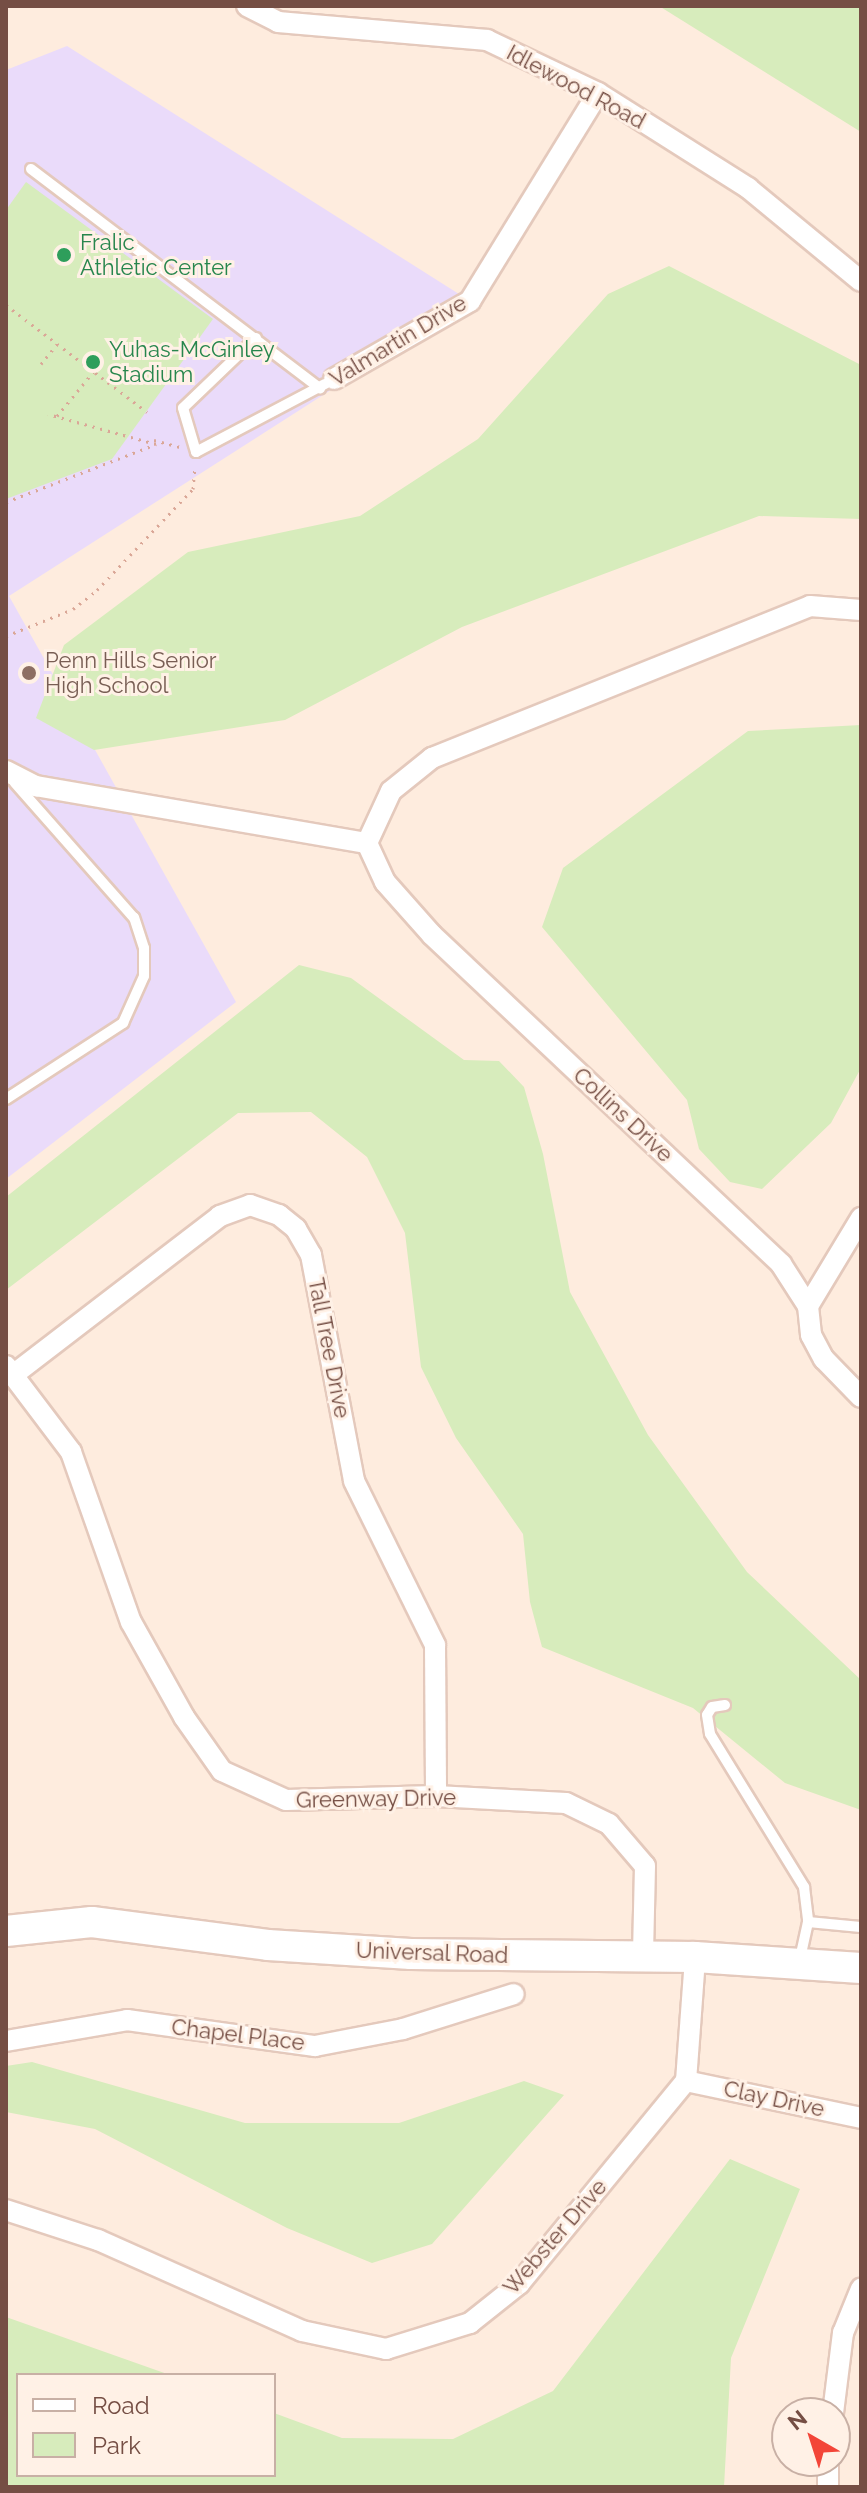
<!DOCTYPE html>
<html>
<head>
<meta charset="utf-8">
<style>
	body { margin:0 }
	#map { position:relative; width:867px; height:2493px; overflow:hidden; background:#feecde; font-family:Raleway,sans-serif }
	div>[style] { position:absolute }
	.education>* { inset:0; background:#eadbfa }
	.green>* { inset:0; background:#d7ecbc }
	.path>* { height:3px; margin-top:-1.5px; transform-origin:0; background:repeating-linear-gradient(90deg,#daa797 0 2px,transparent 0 8px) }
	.roads { filter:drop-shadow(2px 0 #e4c9bc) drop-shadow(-2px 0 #e4c9bc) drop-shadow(0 2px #e4c9bc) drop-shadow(0 -2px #e4c9bc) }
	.lane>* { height:10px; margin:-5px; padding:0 5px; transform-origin:5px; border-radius:5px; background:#fff }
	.street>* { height:20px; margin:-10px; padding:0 10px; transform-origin:10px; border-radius:10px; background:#fff }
	.secondary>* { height:30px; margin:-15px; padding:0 15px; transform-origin:15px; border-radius:15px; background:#fff }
	.dots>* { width:22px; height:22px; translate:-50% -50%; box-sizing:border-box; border:4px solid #fff1e6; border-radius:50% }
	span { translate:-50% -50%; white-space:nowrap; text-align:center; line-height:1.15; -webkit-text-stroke:6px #fff1e6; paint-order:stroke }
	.street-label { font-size:22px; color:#754e44 }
	.leisure-label { font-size:22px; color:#27864d }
	.left { translate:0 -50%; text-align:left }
	.education-label { font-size:22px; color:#785e54 }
	.frame { position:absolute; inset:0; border:8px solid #754e44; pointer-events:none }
	.legend { position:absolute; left:16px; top:2373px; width:260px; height:104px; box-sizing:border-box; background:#fff1e6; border:2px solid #c8b0a5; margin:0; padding:10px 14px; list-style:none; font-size:24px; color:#754e44 }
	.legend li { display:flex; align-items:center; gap:16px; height:40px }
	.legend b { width:40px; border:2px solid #c8b0a5 }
	.north { position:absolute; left:771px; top:2397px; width:80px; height:80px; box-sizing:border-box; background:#fff1e6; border:2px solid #c8b0a5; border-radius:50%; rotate:321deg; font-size:22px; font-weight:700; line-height:32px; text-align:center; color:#754e44 }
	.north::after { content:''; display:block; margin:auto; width:28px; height:36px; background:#f34538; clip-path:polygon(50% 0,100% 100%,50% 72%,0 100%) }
</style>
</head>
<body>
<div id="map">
	<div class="education">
		<i style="clip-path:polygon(67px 46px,470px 301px,9px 596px,236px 1002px,6px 1179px,6px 70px)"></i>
	</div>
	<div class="green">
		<i style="clip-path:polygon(659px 6px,861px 6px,861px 132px)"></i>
		<i style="clip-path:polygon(26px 182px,213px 319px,112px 459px,6px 499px,6px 210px)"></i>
		<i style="clip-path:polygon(669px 266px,861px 365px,861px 519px,759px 516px,462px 627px,285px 720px,94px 750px,36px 718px,64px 645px,188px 552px,360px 516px,478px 439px,608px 294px)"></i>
		<i style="clip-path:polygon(861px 725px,861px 1068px,831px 1123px,762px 1189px,730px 1182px,699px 1149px,687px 1100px,542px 927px,563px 868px,748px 731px)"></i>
		<i style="clip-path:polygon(299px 965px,351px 978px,464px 1060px,499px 1061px,524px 1087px,543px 1154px,570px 1292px,648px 1435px,747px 1572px,861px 1680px,861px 1810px,785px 1783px,693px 1708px,542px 1647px,530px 1602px,523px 1534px,456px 1438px,421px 1367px,405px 1233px,367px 1157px,311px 1112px,238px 1113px,6px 1290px,6px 1197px)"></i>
		<i style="clip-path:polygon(32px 2062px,245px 2123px,399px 2123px,524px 2081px,564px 2095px,432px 2244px,372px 2263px,287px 2228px,95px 2129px,6px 2112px,6px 2066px)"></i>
		<i style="clip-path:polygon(730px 2159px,800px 2189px,731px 2358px,724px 2487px,6px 2487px,6px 2317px,170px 2375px,18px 2375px,18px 2475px,274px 2475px,274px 2413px,342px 2438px,453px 2439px,553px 2391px)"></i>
	</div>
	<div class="path">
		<i style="left:6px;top:305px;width:177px;rotate:37.2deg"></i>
		<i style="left:41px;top:364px;width:26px;rotate:-51deg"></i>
		<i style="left:57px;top:416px;width:58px;rotate:-50.6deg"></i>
		<i style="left:154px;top:440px;width:27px;rotate:15deg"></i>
		<i style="left:6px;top:502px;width:161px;rotate:-21.1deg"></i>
		<i style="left:156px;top:444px;width:112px;rotate:-164.5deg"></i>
		<i style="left:6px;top:636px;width:72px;rotate:-21.9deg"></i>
		<i style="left:73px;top:609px;width:31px;rotate:-38deg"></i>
		<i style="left:97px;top:590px;width:139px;rotate:-46.5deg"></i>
		<i style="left:193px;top:489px;width:22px;rotate:-85deg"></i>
	</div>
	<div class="roads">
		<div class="lane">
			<i style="left:31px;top:169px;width:363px;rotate:37.2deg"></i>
			<i style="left:256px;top:338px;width:101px;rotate:136.2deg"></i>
			<i style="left:183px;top:408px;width:46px;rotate:73.5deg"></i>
			<i style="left:196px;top:452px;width:146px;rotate:-27.8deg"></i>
			<i style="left:6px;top:1099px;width:140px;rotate:-33deg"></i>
			<i style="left:123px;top:1023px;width:51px;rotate:-65.9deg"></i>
			<i style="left:144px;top:976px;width:28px;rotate:-90deg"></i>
			<i style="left:144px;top:948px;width:32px;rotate:-108deg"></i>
			<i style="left:134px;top:918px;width:180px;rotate:-131.4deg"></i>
			<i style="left:725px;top:1705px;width:13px;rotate:171deg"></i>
			<i style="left:712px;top:1707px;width:9px;rotate:122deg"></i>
			<i style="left:707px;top:1715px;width:19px;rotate:81deg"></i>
			<i style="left:710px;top:1734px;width:180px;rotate:58.4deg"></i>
			<i style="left:804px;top:1887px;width:35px;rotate:83deg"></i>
			<i style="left:799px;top:1963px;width:42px;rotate:-77.6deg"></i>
			<i style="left:808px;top:1922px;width:53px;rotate:5.4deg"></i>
		</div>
		<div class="street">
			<i style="left:247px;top:6px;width:35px;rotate:27deg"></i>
			<i style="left:278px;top:22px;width:210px;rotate:4.9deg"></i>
			<i style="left:487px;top:40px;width:123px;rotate:25.5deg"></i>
			<i style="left:598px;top:93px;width:178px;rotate:32.3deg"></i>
			<i style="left:748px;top:188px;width:146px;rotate:39.5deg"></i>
			<i style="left:334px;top:379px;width:157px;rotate:-29.8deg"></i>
			<i style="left:470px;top:301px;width:244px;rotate:-58.4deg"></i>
			<i style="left:6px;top:771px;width:34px;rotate:27deg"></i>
			<i style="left:36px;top:786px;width:336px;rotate:9.8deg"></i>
			<i style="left:367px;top:843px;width:43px;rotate:65.2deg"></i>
			<i style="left:385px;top:882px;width:71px;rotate:48.4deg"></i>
			<i style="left:432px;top:935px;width:480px;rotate:43.3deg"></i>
			<i style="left:781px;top:1264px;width:50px;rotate:57.3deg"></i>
			<i style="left:808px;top:1306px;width:29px;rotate:84deg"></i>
			<i style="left:811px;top:1335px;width:27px;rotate:62deg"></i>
			<i style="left:824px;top:1359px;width:53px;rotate:45.8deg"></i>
			<i style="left:367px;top:843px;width:57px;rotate:-65.2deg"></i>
			<i style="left:391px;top:791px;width:53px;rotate:-38.8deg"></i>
			<i style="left:432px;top:758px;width:407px;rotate:-21.9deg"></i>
			<i style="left:810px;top:606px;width:51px;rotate:4.5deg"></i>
			<i style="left:808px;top:1306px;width:103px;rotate:-58.9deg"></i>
			<i style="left:6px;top:1366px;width:108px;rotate:52.9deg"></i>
			<i style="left:71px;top:1452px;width:180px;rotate:70.6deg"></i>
			<i style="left:131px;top:1622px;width:109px;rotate:60.8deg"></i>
			<i style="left:184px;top:1717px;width:66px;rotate:54.9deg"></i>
			<i style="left:222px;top:1771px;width:70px;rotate:24.4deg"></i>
			<i style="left:286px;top:1800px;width:150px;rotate:-1.5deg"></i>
			<i style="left:436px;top:1796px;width:130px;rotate:3.1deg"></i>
			<i style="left:566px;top:1803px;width:48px;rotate:26deg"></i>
			<i style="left:609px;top:1824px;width:55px;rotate:49.4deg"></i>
			<i style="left:645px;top:1866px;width:91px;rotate:91.3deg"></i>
			<i style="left:13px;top:1375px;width:261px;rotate:-37.5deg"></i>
			<i style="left:220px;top:1216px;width:32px;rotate:-20deg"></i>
			<i style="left:250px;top:1205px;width:31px;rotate:19deg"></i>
			<i style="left:279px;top:1215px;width:22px;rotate:39deg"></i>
			<i style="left:296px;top:1229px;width:30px;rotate:60deg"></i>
			<i style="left:311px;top:1255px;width:230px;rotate:79.2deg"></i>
			<i style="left:354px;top:1481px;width:183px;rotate:63.7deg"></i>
			<i style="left:435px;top:1645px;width:151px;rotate:89.6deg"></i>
			<i style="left:6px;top:2041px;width:123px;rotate:-9.8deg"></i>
			<i style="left:127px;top:2020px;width:190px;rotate:7.9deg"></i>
			<i style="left:315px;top:2046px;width:90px;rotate:-10.9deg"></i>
			<i style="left:403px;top:2029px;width:116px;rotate:-17.5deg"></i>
			<i style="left:686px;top:2081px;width:179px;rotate:11.9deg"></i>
			<i style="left:6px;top:2210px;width:97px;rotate:18.1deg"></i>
			<i style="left:98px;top:2240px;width:223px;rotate:24deg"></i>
			<i style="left:302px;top:2331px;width:86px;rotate:12.1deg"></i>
			<i style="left:386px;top:2349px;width:88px;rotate:-17.2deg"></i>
			<i style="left:470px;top:2323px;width:63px;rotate:-38.5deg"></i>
			<i style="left:519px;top:2284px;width:263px;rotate:-50.6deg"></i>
			<i style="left:686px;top:2081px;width:124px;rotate:-85.8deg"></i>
			<i style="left:833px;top:2413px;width:81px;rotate:-82.9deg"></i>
			<i style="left:843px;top:2333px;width:48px;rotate:-67.8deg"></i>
			<i style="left:828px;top:2487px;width:26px;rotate:-90deg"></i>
		</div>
		<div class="secondary">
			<i style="left:6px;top:1931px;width:86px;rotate:-6deg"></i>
			<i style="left:92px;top:1922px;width:177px;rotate:7.4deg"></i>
			<i style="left:268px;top:1945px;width:143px;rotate:3.6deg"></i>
			<i style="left:411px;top:1954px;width:284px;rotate:0.6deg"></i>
			<i style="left:695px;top:1957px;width:166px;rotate:3.8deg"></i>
		</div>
	</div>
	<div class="dots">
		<i style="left:64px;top:255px;background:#2e9e5b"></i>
		<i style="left:93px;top:362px;background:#2e9e5b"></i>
		<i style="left:29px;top:673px;background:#8d6e63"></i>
	</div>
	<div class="street-label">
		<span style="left:576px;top:87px;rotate:28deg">Idlewood Road</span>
		<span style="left:398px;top:341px;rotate:-31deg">Valmartin Drive</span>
		<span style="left:623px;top:1115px;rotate:43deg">Collins Drive</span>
		<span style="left:329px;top:1348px;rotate:79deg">Tall Tree Drive</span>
		<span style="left:376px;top:1799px;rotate:-1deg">Greenway Drive</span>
		<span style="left:432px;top:1953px;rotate:2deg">Universal Road</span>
		<span style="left:238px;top:2035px;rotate:7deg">Chapel Place</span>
		<span style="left:774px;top:2099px;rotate:12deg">Clay Drive</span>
		<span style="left:555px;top:2237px;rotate:-49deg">Webster Drive</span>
	</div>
	<div class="leisure-label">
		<span class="left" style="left:80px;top:255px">Fralic<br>Athletic Center</span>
		<span class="left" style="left:109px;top:362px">Yuhas-McGinley<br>Stadium</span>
	</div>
	<div class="education-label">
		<span class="left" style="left:45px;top:673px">Penn Hills Senior<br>High School</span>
	</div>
	<div class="frame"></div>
	<ul class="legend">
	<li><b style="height:10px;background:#fff"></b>Road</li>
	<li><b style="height:22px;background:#d7ecbc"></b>Park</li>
	</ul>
	<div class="north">N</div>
</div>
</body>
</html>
